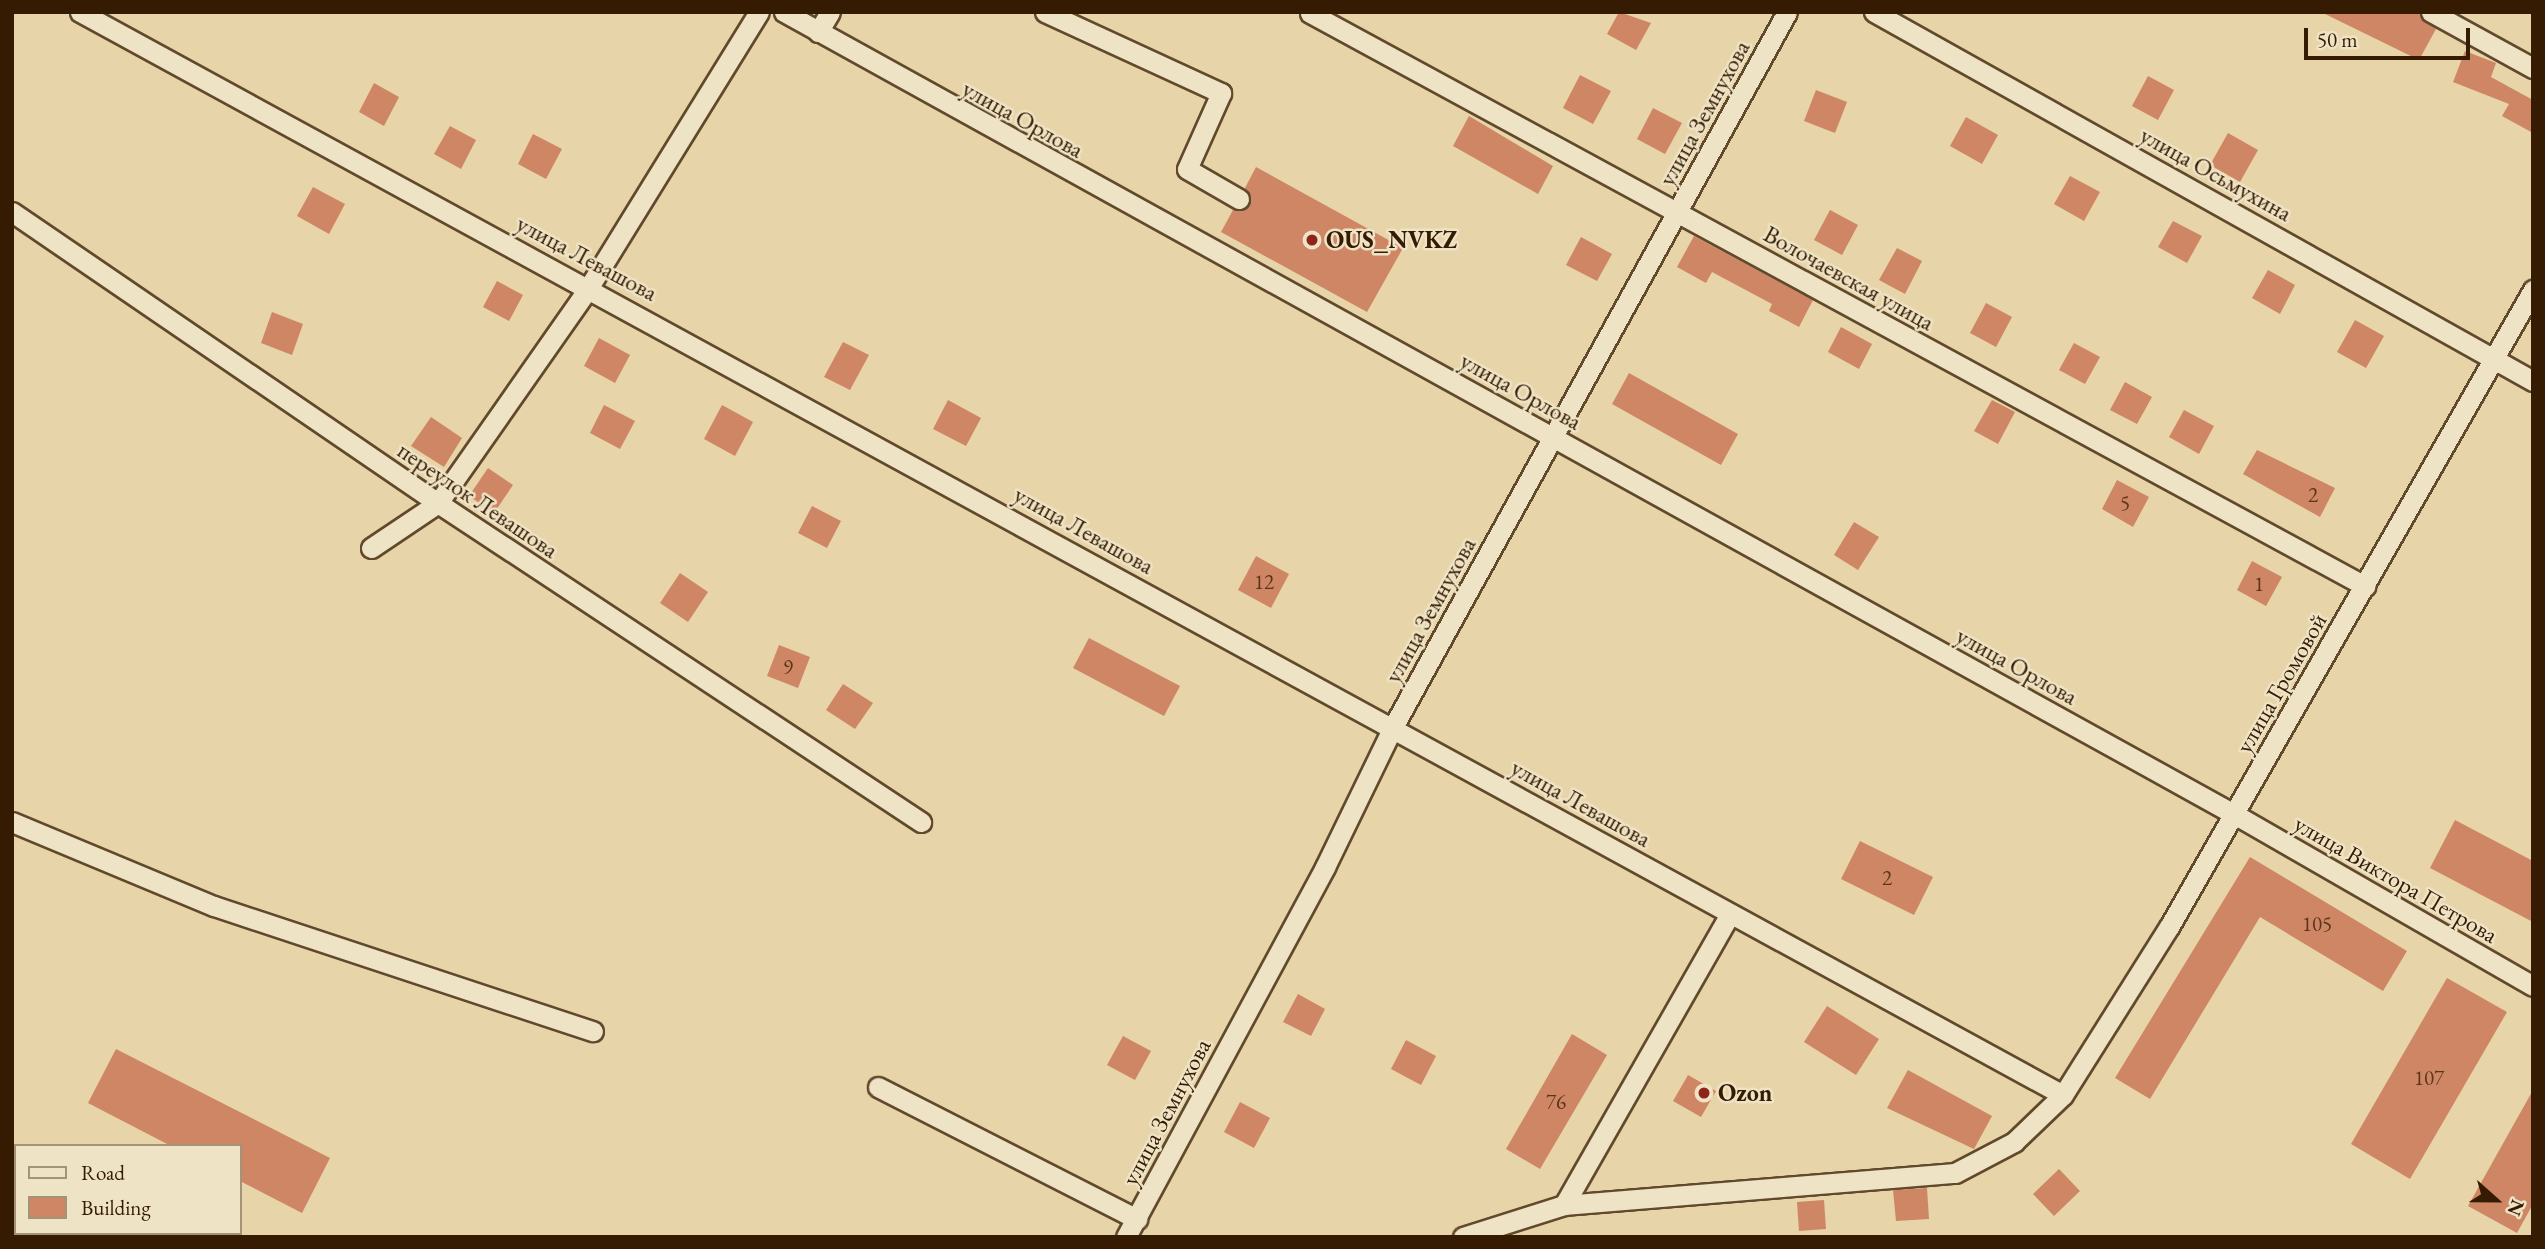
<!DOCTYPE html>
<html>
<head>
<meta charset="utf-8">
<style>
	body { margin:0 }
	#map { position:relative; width:2545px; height:1249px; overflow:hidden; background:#e7d4a8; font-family:"EB Garamond",serif }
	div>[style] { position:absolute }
	.building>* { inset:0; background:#ce8665 }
	.roads { filter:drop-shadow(2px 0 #61492b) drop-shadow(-2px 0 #61492b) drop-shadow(0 2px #61492b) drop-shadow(0 -2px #61492b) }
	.minor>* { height:19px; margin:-9.5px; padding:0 9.5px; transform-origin:9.5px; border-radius:9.5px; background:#efe3c6 }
	.dots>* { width:19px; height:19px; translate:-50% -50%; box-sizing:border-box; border:4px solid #efe3c6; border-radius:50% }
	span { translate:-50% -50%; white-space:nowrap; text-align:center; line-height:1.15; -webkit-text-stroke:5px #efe3c6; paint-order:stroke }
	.number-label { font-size:21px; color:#5a361a }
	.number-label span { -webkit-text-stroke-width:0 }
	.street-label { font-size:24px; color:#341b01 }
	.poi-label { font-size:24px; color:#341b01; font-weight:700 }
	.left { translate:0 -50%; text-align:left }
	.frame { position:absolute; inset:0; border:14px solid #341b01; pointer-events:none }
	.legend { position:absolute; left:14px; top:1144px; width:228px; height:91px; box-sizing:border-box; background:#efe3c6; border:2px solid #a49377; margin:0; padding:9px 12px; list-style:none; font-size:21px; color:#341b01 }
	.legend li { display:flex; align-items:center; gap:14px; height:35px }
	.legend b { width:35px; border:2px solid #a49377 }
	.north { position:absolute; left:2461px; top:1165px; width:70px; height:70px; -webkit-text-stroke:5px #efe3c6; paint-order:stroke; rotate:111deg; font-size:19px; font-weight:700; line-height:28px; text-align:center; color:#341b01 }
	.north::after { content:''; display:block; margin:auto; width:24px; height:32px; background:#341b01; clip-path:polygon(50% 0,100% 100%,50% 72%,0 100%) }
	.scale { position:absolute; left:2304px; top:28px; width:166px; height:32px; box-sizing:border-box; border:4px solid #341b01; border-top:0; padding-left:9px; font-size:21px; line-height:24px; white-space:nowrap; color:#341b01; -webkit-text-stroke:5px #efe3c6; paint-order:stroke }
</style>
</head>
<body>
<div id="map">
	<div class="building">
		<i style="clip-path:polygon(1619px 12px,1651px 23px,1636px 50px,1607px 34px)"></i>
		<i style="clip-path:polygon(2321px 12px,2419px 12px,2436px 29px,2419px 60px)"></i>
		<i style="clip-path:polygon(2465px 51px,2496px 63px,2491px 77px,2533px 100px,2533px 133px,2502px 116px,2509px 104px,2453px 82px)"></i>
		<i style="clip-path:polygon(1580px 75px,1611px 91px,1593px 124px,1563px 108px)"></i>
		<i style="clip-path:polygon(2148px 76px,2174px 90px,2158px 120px,2132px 106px)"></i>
		<i style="clip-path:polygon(374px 83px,399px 97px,384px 126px,359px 112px)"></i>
		<i style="clip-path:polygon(1816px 90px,1847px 102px,1835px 133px,1804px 121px)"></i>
		<i style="clip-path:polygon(1653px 108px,1682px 123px,1665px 154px,1637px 139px)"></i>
		<i style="clip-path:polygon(1469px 116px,1553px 166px,1538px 194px,1453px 146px)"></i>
		<i style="clip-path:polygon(1966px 117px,1998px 135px,1982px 164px,1950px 146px)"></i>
		<i style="clip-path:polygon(450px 126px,476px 140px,461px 169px,434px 154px)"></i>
		<i style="clip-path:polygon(2228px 133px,2258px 150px,2240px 182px,2210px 165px)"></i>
		<i style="clip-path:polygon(533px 134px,562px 149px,546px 179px,518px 164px)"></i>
		<i style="clip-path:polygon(1256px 167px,1403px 248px,1367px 312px,1221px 232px,1233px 210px,1250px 204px,1245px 188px)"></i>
		<i style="clip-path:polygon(2070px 176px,2100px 192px,2084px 221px,2054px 204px)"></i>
		<i style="clip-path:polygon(313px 187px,345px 204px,329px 234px,297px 216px)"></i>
		<i style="clip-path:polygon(1830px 210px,1858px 225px,1842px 255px,1814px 240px)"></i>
		<i style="clip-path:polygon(2173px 221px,2202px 236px,2187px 263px,2158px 247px)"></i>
		<i style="clip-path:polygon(1694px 236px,1813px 300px,1799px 327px,1769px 311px,1772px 304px,1712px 272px,1706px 283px,1677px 267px)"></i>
		<i style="clip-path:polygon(1581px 237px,1612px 254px,1597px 281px,1566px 265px)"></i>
		<i style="clip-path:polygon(1897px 248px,1922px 261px,1905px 294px,1879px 280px)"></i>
		<i style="clip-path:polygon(2268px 270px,2295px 285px,2280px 314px,2252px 298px)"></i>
		<i style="clip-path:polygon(497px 281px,523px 295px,509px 321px,483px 307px)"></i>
		<i style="clip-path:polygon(1986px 303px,2012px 317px,1996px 347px,1970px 333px)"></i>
		<i style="clip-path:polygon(272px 312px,303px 324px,292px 355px,261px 343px)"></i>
		<i style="clip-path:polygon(2355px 320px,2384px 336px,2366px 368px,2337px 352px)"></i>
		<i style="clip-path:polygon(1841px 327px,1872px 344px,1859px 369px,1828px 352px)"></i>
		<i style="clip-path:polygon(599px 338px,630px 355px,615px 383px,584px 366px)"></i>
		<i style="clip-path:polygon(843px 342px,869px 355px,850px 390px,824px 377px)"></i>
		<i style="clip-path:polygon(2074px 343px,2100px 357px,2085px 384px,2059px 370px)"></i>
		<i style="clip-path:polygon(1629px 373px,1738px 434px,1721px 465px,1612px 404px)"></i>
		<i style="clip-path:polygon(2125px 382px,2152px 397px,2137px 424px,2110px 410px)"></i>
		<i style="clip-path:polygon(948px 400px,981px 418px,966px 446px,933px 429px)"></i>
		<i style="clip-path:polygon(1992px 400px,2015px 412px,1998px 444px,1974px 431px)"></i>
		<i style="clip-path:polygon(604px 405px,635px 421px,620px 449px,590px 433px)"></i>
		<i style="clip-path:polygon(722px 405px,753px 422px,735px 456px,704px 439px)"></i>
		<i style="clip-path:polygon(2184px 410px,2214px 426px,2199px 454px,2169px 437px)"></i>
		<i style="clip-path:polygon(431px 417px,462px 438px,444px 467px,411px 446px)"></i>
		<i style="clip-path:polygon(2257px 450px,2335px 488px,2320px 517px,2243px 474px)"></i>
		<i style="clip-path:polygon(488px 468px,513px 485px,494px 513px,469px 496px)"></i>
		<i style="clip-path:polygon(2117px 480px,2149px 497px,2133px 527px,2102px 509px)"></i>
		<i style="clip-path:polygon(812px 506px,841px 521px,827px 548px,798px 533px)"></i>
		<i style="clip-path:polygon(1854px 522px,1879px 537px,1858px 570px,1834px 555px)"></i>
		<i style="clip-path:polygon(1256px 556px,1289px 574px,1271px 608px,1238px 590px)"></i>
		<i style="clip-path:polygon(2252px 561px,2282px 577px,2266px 606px,2237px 590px)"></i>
		<i style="clip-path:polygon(680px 573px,708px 592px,688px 622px,660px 603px)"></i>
		<i style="clip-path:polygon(1089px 638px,1180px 686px,1164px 716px,1073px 668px)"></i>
		<i style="clip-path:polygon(779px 645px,810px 657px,798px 688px,767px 676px)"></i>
		<i style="clip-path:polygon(843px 684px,873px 703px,855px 729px,826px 710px)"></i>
		<i style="clip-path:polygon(2455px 820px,2533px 861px,2533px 922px,2430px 868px)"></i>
		<i style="clip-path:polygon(1860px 841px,1933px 877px,1914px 915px,1841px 879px)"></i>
		<i style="clip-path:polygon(2250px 857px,2407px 951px,2383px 991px,2260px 917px,2150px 1099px,2115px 1078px)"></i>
		<i style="clip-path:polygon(2447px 978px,2507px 1012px,2410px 1179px,2351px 1144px)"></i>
		<i style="clip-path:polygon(1298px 994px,1325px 1009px,1311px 1036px,1283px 1022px)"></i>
		<i style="clip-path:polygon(1827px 1006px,1879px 1039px,1856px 1075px,1804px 1042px)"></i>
		<i style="clip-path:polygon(1572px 1034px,1607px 1055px,1540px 1169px,1506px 1149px)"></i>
		<i style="clip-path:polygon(1123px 1036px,1151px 1051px,1135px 1080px,1107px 1065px)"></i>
		<i style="clip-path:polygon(1406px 1040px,1436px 1056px,1421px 1085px,1391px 1069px)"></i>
		<i style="clip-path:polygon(116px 1049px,330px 1158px,302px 1213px,240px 1181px,240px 1146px,171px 1146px,88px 1103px)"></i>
		<i style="clip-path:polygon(1908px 1070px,1992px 1116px,1974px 1149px,1887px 1108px)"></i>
		<i style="clip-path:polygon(1688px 1075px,1716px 1091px,1701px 1117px,1673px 1101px)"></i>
		<i style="clip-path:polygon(2533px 1090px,2533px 1204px,2517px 1233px,2468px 1206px)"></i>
		<i style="clip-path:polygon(1240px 1102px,1270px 1118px,1254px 1148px,1224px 1132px)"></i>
		<i style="clip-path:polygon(2059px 1169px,2080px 1191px,2054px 1216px,2033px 1194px)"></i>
		<i style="clip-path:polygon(1927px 1188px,1929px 1219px,1896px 1221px,1893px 1190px)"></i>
		<i style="clip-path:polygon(1824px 1200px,1826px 1229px,1799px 1231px,1797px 1202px)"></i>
	</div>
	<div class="roads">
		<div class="minor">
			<i style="left:80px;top:12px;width:2259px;rotate:28.64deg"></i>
			<i style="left:784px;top:12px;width:1657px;rotate:28.95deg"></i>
			<i style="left:2234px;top:814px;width:345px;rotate:29.9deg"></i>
			<i style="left:1045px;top:12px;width:194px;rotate:24.7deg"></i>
			<i style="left:1221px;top:93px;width:83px;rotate:114.1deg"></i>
			<i style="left:1187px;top:169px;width:60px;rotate:30deg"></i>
			<i style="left:1874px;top:12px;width:755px;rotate:29.25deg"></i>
			<i style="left:2431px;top:12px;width:116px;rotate:28.8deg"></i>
			<i style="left:1310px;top:13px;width:1201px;rotate:28.51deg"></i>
			<i style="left:818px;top:32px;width:23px;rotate:-59deg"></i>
			<i style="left:12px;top:212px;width:516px;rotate:34.34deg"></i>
			<i style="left:438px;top:503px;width:579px;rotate:33.44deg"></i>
			<i style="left:371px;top:548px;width:81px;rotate:-33.9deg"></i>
			<i style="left:438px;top:503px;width:264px;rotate:-55deg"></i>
			<i style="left:589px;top:287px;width:323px;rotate:-58.3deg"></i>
			<i style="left:12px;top:822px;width:219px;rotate:22.6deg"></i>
			<i style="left:214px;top:906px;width:399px;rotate:18.3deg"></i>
			<i style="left:878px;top:1087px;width:291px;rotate:27deg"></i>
			<i style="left:1564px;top:1205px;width:335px;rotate:-60.3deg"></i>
			<i style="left:1126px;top:1237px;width:420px;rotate:-61.7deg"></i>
			<i style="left:1325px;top:867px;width:156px;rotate:-64.1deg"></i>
			<i style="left:1393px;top:727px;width:816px;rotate:-61.14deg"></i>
			<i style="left:1463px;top:1237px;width:106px;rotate:-17.6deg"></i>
			<i style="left:1564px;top:1205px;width:392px;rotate:-4.7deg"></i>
			<i style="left:1955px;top:1173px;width:67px;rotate:-27.7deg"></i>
			<i style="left:2014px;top:1142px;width:68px;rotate:-43.8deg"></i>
			<i style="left:2063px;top:1095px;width:199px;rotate:-57.8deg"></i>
			<i style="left:2169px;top:927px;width:734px;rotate:-60.26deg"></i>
		</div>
	</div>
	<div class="dots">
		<i style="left:1312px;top:240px;background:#8f2418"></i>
		<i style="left:1704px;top:1093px;background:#8f2418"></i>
	</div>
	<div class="number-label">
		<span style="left:2313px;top:495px">2</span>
		<span style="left:2125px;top:503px">5</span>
		<span style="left:1264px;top:582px">12</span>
		<span style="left:2259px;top:584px">1</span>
		<span style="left:788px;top:667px">9</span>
		<span style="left:1887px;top:878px">2</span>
		<span style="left:2317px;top:924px">105</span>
		<span style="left:2429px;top:1078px">107</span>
		<span style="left:1556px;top:1102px">76</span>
	</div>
	<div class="street-label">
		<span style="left:1704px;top:113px;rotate:-61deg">улица Земнухова</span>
		<span style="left:1023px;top:119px;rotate:29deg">улица Орлова</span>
		<span style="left:2216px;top:174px;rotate:29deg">улица Осьмухина</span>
		<span style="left:587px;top:258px;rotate:28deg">улица Левашова</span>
		<span style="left:1849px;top:278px;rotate:29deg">Волочаевская улица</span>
		<span style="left:1521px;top:391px;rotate:29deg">улица Орлова</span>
		<span style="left:478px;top:500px;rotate:34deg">переулок Левашова</span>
		<span style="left:1084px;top:530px;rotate:29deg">улица Левашова</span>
		<span style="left:1430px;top:610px;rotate:-61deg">улица Земнухова</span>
		<span style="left:2017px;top:666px;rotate:29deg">улица Орлова</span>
		<span style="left:2281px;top:683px;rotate:-60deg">улица Громовой</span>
		<span style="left:1581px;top:803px;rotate:29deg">улица Левашова</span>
		<span style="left:2396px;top:879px;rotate:30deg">улица Виктора Петрова</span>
		<span style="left:1166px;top:1112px;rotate:-62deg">улица Земнухова</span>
	</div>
	<div class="poi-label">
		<span class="left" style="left:1326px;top:240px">OUS_NVKZ</span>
		<span class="left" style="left:1718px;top:1093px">Ozon</span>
	</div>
	<div class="frame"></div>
	<ul class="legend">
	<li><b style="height:9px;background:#efe3c6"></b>Road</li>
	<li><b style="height:19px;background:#ce8665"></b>Building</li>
	</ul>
	<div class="north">N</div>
	<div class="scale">50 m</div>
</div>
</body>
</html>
